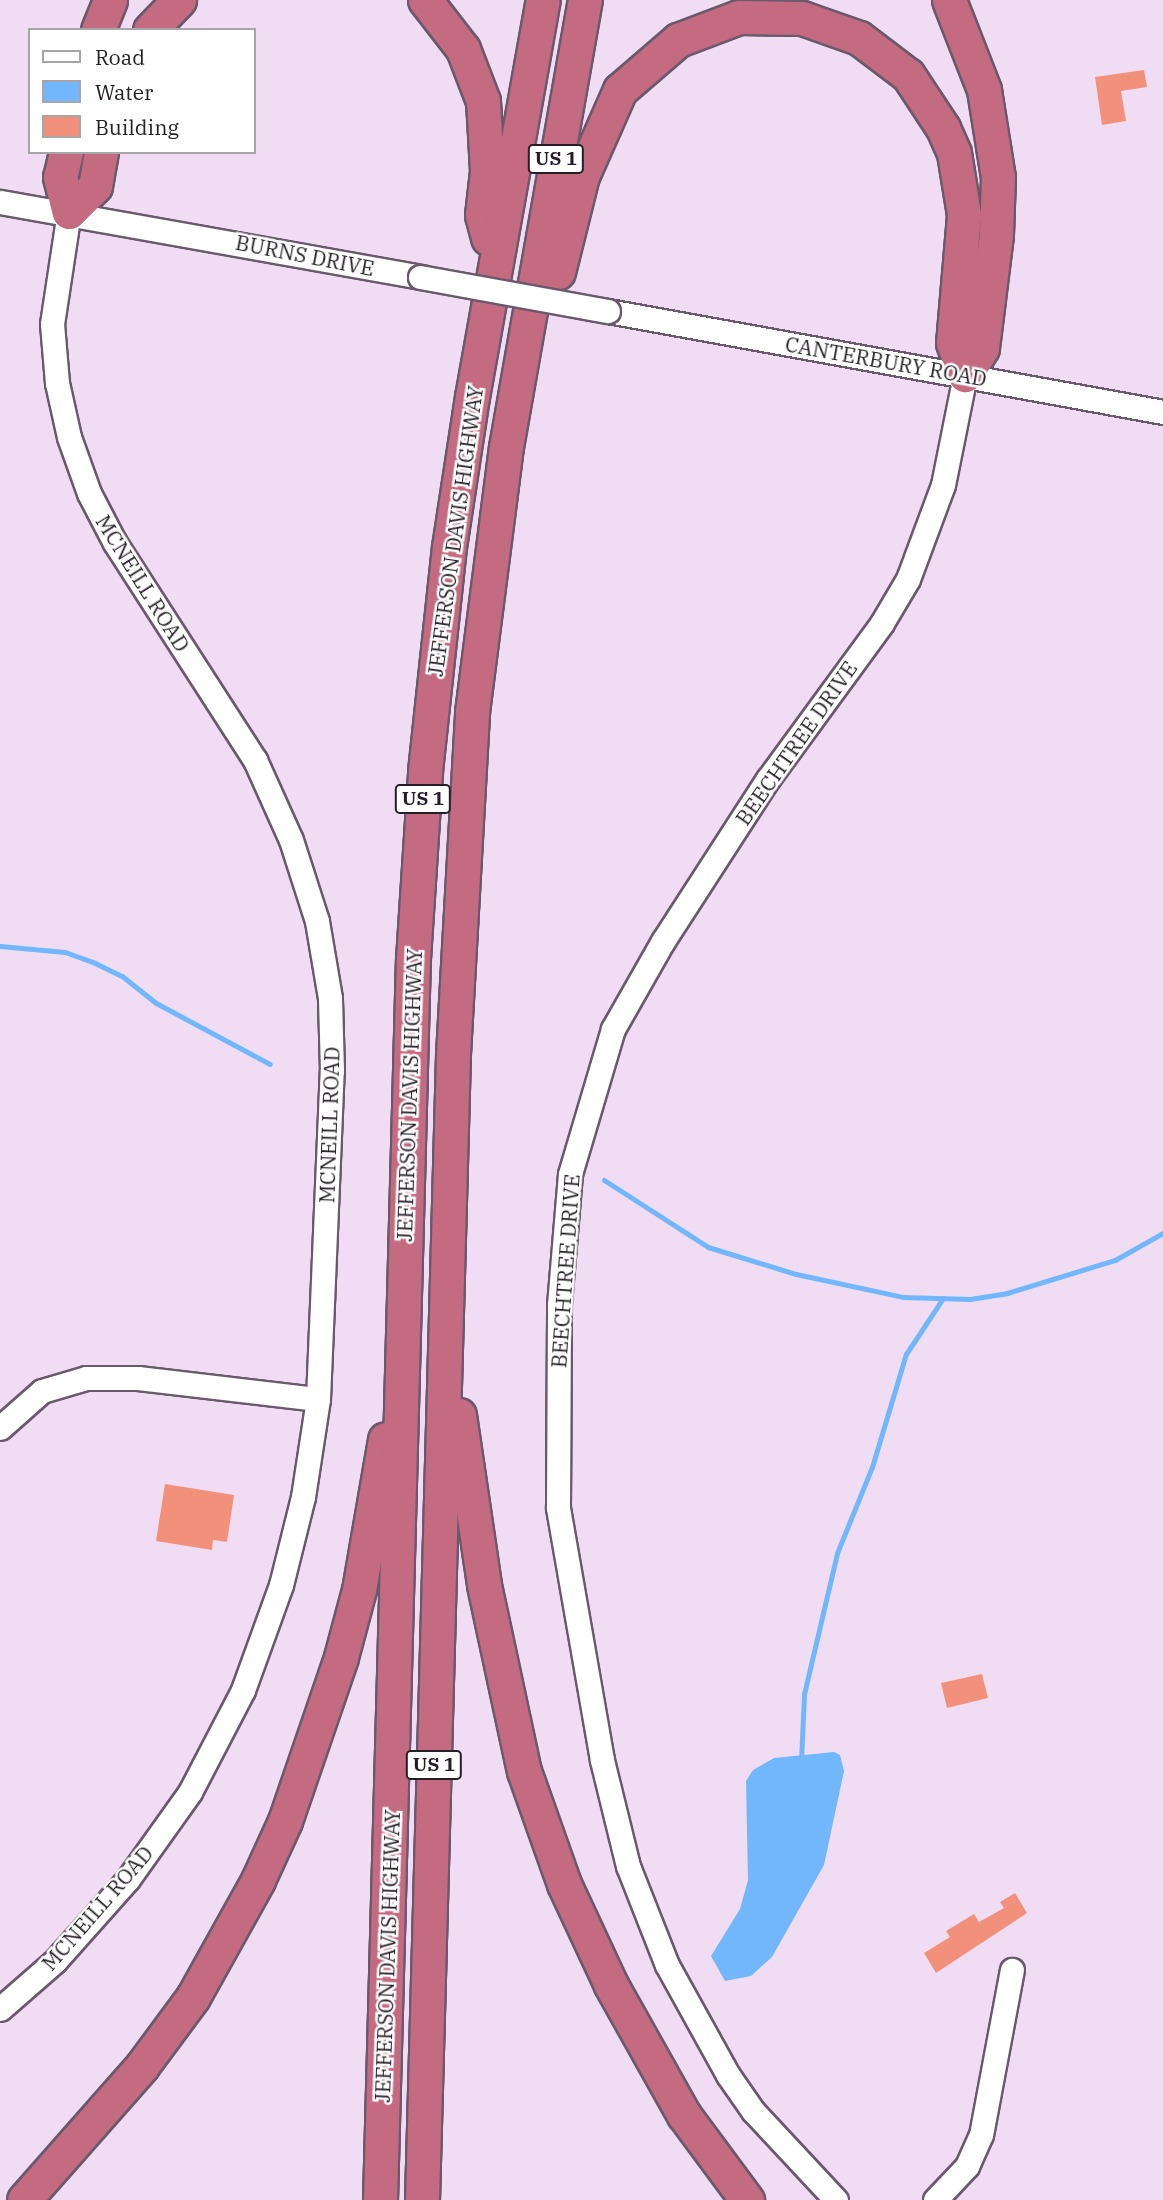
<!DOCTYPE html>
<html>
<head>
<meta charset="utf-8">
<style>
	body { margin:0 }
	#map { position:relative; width:1163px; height:2200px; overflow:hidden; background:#f1ddf3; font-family:"IBM Plex Serif",serif }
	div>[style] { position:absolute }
	.water>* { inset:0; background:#72b7fb }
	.stream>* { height:5px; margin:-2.5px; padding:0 2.5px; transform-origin:2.5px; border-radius:2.5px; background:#72b7fb }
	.building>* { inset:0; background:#f1917c }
	.roads { filter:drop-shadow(2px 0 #6a596c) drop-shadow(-2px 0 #6a596c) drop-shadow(0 2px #6a596c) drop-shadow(0 -2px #6a596c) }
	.minor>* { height:23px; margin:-11.5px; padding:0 11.5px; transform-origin:11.5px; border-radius:11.5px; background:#fff }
	.highway>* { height:33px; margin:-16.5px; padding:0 16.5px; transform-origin:16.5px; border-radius:16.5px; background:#c46a81 }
	.bridges { filter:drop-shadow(2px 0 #6a596c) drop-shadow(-2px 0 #6a596c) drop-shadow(0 2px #6a596c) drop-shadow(0 -2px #6a596c) }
	.minor-bridge>* { height:23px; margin:-11.5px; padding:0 11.5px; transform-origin:11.5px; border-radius:11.5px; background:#fff }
	span { translate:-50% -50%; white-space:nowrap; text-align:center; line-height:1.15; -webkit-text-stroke:5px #fff; paint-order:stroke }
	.shield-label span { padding:2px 5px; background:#fff; border:2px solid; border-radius:5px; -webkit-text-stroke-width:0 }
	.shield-label { font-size:19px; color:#251e26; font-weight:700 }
	.street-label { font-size:21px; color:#251e26 }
	.legend { position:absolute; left:28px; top:28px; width:228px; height:126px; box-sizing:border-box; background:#fff; border:2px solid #a8a5a8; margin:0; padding:9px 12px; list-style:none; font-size:21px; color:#251e26 }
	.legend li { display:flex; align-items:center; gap:14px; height:35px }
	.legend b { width:35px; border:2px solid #a8a5a8 }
</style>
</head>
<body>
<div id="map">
	<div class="water">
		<i style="clip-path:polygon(834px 1752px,840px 1755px,844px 1771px,824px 1865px,772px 1957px,751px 1976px,725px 1981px,711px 1956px,740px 1909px,748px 1880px,746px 1781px,753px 1770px,774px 1758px)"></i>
	</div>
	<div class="stream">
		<i style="left:0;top:946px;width:65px;rotate:5.3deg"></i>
		<i style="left:65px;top:952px;width:32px;rotate:20deg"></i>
		<i style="left:95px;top:963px;width:30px;rotate:26deg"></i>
		<i style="left:122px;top:976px;width:43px;rotate:38.5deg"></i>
		<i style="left:156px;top:1003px;width:129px;rotate:28.2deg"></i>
		<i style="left:604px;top:1180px;width:124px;rotate:32.8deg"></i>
		<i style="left:708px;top:1247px;width:92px;rotate:17.1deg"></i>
		<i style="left:796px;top:1274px;width:109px;rotate:12.1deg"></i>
		<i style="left:903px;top:1297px;width:67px;rotate:1.7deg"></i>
		<i style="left:970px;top:1299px;width:37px;rotate:-9deg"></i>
		<i style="left:1007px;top:1293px;width:113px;rotate:-17deg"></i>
		<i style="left:1115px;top:1260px;width:55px;rotate:-29.4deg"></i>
		<i style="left:801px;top:1761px;width:67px;rotate:-87.4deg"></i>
		<i style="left:804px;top:1694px;width:145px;rotate:-76.8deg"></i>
		<i style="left:837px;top:1553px;width:93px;rotate:-67.9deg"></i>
		<i style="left:872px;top:1467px;width:118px;rotate:-73.3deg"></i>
		<i style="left:906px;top:1354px;width:67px;rotate:-56.5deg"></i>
	</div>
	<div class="building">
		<i style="clip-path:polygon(1144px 70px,1147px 87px,1121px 91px,1126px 121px,1102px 125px,1095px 77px)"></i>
		<i style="clip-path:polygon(165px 1484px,234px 1495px,227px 1542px,213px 1540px,212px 1550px,156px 1541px)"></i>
		<i style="clip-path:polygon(982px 1674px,988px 1698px,947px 1708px,941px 1683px)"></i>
		<i style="clip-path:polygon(1015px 1893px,1027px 1913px,936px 1973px,924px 1953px,950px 1937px,946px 1931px,974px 1914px,979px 1922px,1004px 1908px,1000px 1902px)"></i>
	</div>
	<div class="roads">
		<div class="minor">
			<i style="left:0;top:202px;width:427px;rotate:10.1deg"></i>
			<i style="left:608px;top:311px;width:564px;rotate:10.31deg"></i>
			<i style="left:0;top:1428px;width:56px;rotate:-41.4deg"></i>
			<i style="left:42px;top:1391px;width:46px;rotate:-16.5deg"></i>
			<i style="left:86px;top:1378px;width:52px"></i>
			<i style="left:138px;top:1378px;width:181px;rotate:6.7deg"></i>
			<i style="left:0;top:2009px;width:73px;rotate:-41.1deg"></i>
			<i style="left:55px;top:1961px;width:110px;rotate:-48.3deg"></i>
			<i style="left:128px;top:1879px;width:107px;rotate:-54.5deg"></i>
			<i style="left:190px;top:1792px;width:115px;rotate:-62.5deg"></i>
			<i style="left:243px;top:1690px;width:112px;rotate:-70.1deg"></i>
			<i style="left:281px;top:1585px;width:91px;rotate:-76deg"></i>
			<i style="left:303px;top:1497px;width:99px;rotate:-81.3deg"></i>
			<i style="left:318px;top:1399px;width:328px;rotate:-87.6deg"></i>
			<i style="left:332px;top:1071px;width:73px;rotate:-91.6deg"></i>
			<i style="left:330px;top:998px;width:78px;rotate:-99.6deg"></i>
			<i style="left:317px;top:921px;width:85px;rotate:-107.8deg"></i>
			<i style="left:291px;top:840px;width:88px;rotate:-114.2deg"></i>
			<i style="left:255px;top:760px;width:258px;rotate:-122.8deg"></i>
			<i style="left:115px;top:543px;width:56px;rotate:-117.5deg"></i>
			<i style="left:89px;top:493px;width:59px;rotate:-109.7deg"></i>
			<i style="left:69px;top:437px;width:55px;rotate:-102.5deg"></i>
			<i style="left:57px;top:383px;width:59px;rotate:-94.8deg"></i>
			<i style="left:52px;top:324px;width:113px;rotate:-81.4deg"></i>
			<i style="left:836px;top:2200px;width:122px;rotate:-133deg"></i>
			<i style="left:753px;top:2111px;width:44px;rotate:-124.8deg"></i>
			<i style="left:728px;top:2075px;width:126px;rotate:-119deg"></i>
			<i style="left:667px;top:1965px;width:106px;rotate:-111.5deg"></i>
			<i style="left:628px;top:1866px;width:109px;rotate:-103.8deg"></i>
			<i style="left:602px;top:1760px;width:257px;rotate:-99.9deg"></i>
			<i style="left:558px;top:1507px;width:202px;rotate:-89.7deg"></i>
			<i style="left:559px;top:1305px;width:131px;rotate:-85.2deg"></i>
			<i style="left:570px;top:1174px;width:151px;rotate:-73.5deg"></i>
			<i style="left:613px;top:1029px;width:101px;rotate:-60.4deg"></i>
			<i style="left:663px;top:941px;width:193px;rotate:-57.1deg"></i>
			<i style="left:768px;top:779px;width:193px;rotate:-53.8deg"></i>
			<i style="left:882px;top:623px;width:51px;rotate:-59.4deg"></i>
			<i style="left:908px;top:579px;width:100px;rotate:-69.6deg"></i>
			<i style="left:943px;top:485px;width:112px;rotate:-78.7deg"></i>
			<i style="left:935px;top:2200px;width:47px;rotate:-46.7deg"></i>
			<i style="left:967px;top:2166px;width:34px;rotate:-66deg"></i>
			<i style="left:981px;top:2135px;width:168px;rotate:-79.4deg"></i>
		</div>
		<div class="highway">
			<i style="left:425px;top:0;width:62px;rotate:52.2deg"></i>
			<i style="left:463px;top:49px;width:56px;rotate:69deg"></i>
			<i style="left:483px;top:101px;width:70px;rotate:86.7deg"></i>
			<i style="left:487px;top:171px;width:44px;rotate:96.5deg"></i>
			<i style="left:482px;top:215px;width:24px;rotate:75deg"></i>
			<i style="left:949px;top:0;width:97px;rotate:68.7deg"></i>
			<i style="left:984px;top:90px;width:88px;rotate:80.9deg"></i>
			<i style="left:998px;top:177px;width:58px;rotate:92deg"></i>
			<i style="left:996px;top:235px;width:114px;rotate:97.1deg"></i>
			<i style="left:982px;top:348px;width:32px;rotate:122deg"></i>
			<i style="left:98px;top:30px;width:32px;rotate:-68deg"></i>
			<i style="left:150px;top:30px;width:42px;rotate:-46deg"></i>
			<i style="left:66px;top:152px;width:26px;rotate:103deg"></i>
			<i style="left:60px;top:177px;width:36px;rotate:76deg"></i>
			<i style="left:69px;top:212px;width:37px;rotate:-45deg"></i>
			<i style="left:95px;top:186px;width:35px;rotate:-80deg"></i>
			<i style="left:558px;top:272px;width:99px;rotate:-76deg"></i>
			<i style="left:582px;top:176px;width:94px;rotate:-66.2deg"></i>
			<i style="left:620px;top:90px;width:77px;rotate:-40.8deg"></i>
			<i style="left:678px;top:40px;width:65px;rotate:-20.7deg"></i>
			<i style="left:739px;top:17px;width:63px;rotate:0.9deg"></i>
			<i style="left:802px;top:18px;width:60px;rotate:19.3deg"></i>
			<i style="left:859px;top:38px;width:61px;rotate:37.1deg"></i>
			<i style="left:908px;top:75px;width:64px;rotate:56.6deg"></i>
			<i style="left:943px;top:128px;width:27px;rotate:66deg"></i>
			<i style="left:954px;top:153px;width:63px;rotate:80.8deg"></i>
			<i style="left:964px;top:215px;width:128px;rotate:94.9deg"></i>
			<i style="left:953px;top:343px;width:34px;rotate:69deg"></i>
			<i style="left:459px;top:1415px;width:172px;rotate:81.6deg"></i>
			<i style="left:484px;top:1585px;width:190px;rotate:77.9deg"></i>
			<i style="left:524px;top:1771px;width:120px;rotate:70.5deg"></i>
			<i style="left:564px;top:1884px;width:111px;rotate:65deg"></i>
			<i style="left:611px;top:1985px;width:149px;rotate:60.7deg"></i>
			<i style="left:684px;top:2115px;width:106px;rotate:53.5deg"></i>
			<i style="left:24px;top:2200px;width:179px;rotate:-48.6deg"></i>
			<i style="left:142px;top:2066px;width:86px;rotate:-53.5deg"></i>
			<i style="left:193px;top:1997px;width:134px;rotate:-60.9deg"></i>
			<i style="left:258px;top:1880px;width:65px;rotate:-65.4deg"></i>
			<i style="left:285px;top:1821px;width:173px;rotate:-71.1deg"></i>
			<i style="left:341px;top:1657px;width:69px;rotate:-75deg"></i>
			<i style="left:359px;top:1590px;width:153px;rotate:-80.2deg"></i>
			<i style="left:380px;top:2200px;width:1241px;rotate:-88.48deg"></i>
			<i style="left:413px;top:959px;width:188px;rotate:-86.3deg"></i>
			<i style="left:425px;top:771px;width:225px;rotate:-83.9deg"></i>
			<i style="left:449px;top:547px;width:152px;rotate:-81.3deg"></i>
			<i style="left:472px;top:397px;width:403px;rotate:-79.9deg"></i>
			<i style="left:422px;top:2200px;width:1146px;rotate:-88.45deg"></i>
			<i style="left:453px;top:1054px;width:343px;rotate:-86.8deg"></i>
			<i style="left:472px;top:712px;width:267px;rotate:-82.7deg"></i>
			<i style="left:506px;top:447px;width:454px;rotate:-80deg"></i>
		</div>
	</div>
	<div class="bridges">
		<div class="minor-bridge">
			<i style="left:420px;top:277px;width:191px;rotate:10.3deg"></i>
		</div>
	</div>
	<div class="shield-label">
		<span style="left:556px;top:159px">US 1</span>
		<span style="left:423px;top:799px">US 1</span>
		<span style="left:434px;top:1765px">US 1</span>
	</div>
	<div class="street-label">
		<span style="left:305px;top:255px;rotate:11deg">BURNS DRIVE</span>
		<span style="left:886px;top:361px;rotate:10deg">CANTERBURY ROAD</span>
		<span style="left:455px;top:531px;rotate:-82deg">JEFFERSON DAVIS HIGHWAY</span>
		<span style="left:143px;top:583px;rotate:58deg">MCNEILL ROAD</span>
		<span style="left:796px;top:743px;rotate:-55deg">BEECHTREE DRIVE</span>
		<span style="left:409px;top:1095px;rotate:-88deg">JEFFERSON DAVIS HIGHWAY</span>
		<span style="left:329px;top:1125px;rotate:-88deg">MCNEILL ROAD</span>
		<span style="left:565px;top:1271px;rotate:-86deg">BEECHTREE DRIVE</span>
		<span style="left:97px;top:1908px;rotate:-49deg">MCNEILL ROAD</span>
		<span style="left:387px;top:1956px;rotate:-88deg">JEFFERSON DAVIS HIGHWAY</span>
	</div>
	<ul class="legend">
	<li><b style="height:9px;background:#fff"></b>Road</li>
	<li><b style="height:19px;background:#72b7fb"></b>Water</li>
	<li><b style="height:19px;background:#f1917c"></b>Building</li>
	</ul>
</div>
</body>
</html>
